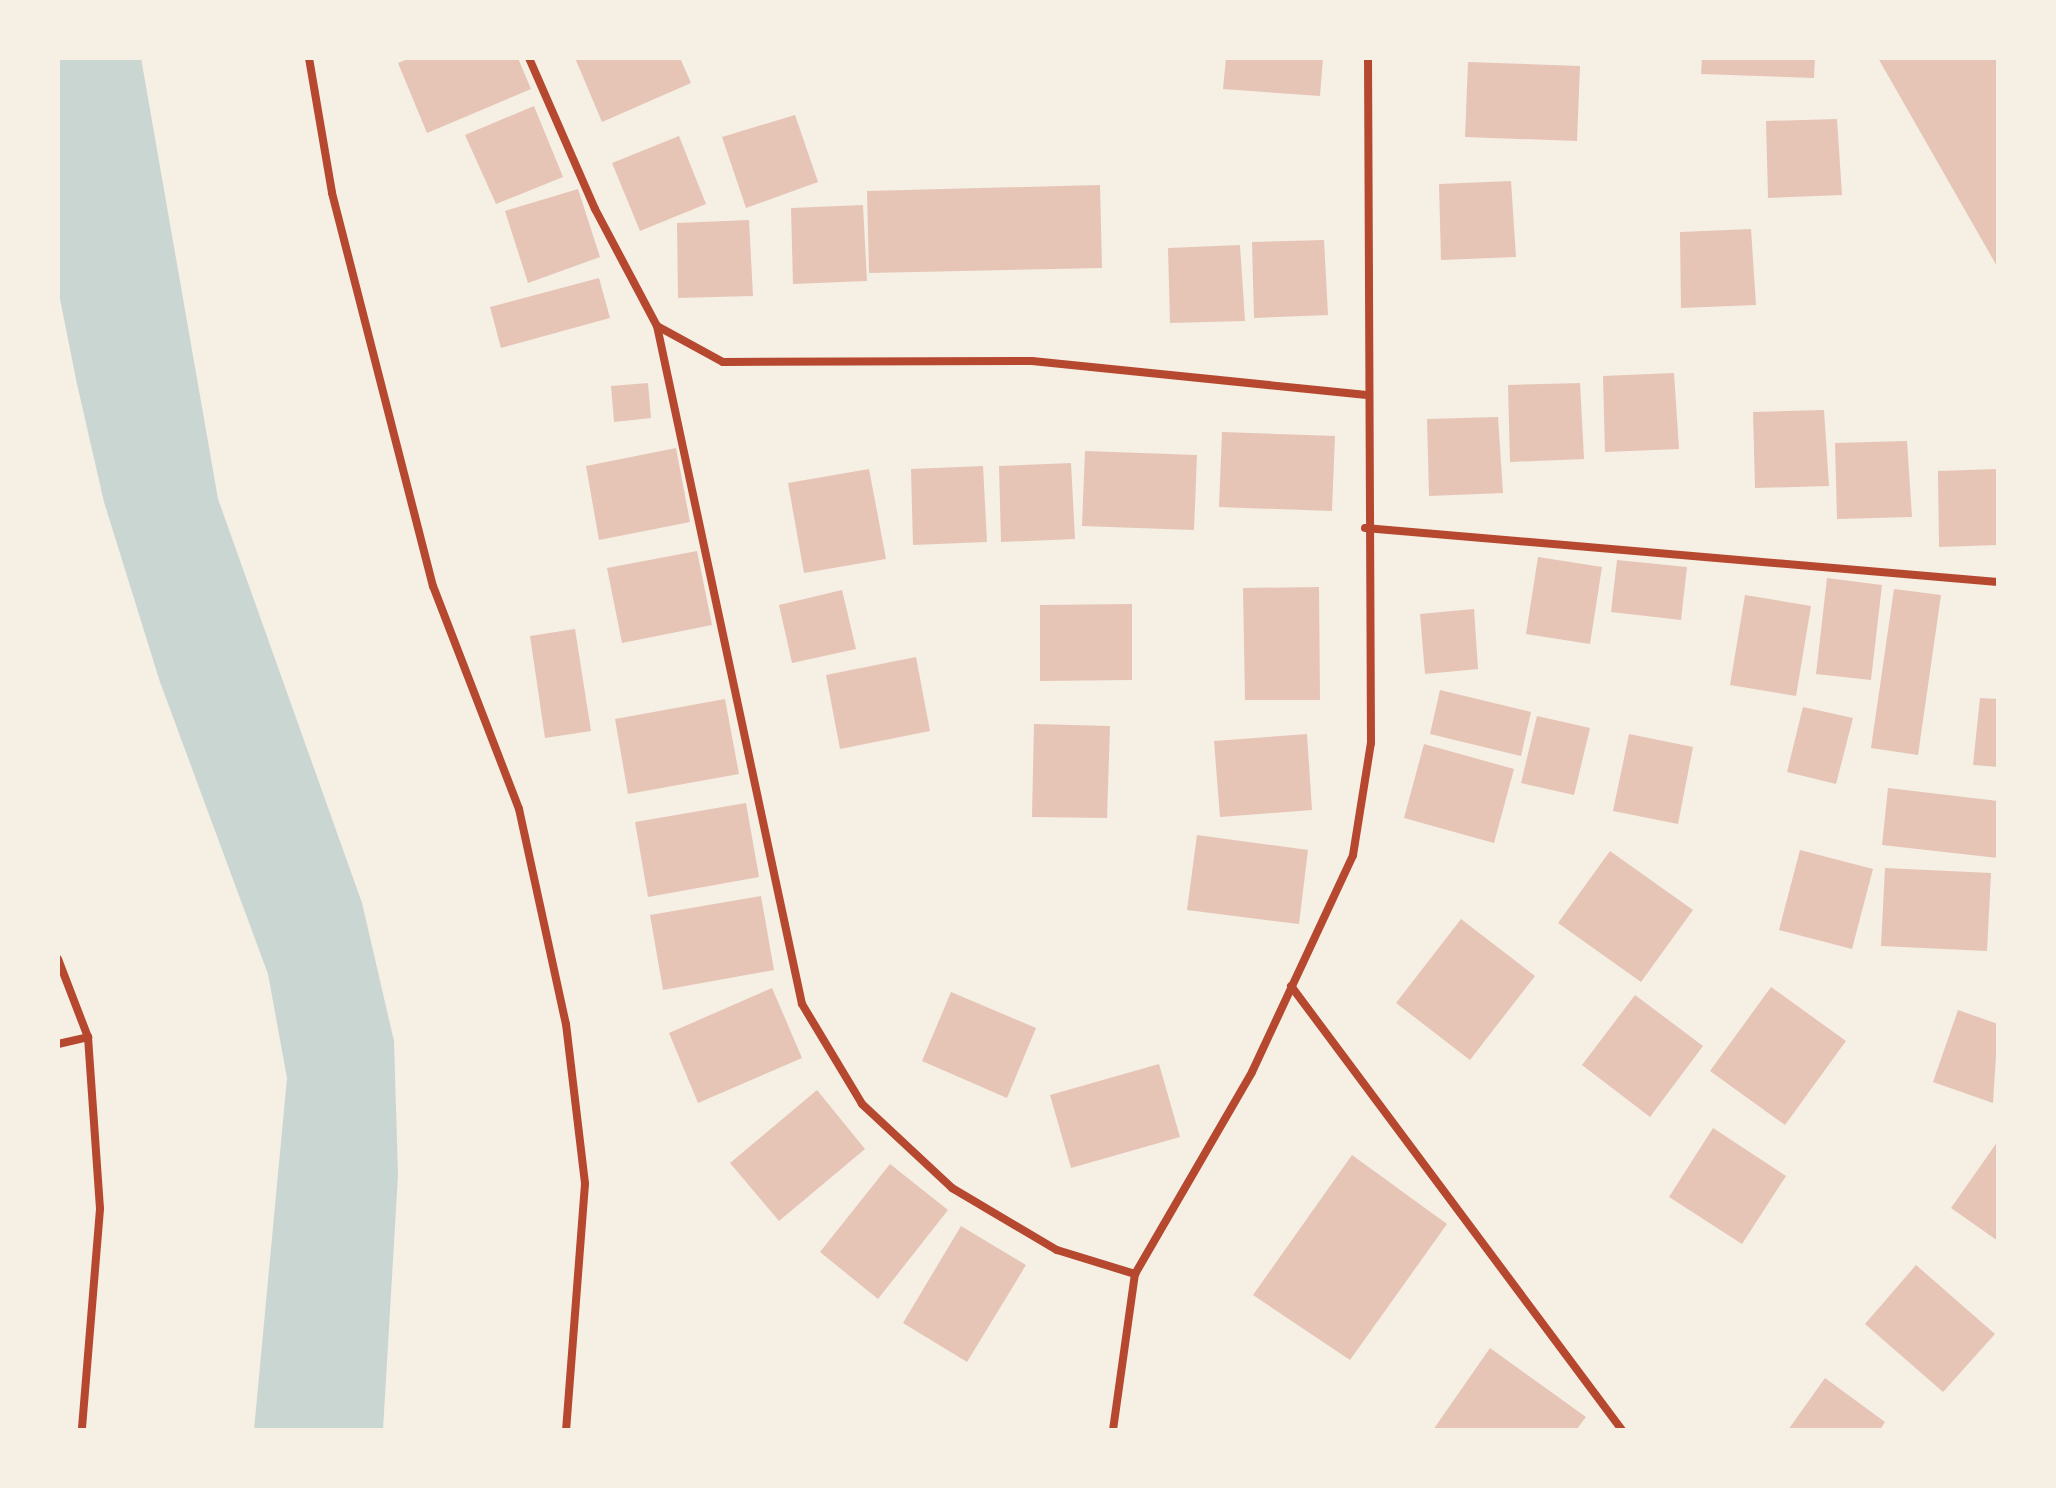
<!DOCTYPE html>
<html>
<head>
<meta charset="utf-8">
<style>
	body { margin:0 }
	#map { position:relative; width:2056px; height:1488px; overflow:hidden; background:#f6efe4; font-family:Overpass,sans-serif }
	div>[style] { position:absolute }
	.water>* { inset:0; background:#c9d6d2 }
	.building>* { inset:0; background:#e6c5b7 }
	.minor>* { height:8px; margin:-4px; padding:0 4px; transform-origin:4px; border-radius:4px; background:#b5482f }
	span { translate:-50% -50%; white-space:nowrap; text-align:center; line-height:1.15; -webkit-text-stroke:8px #f6efe4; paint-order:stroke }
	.frame { position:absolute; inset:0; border:60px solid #f6efe4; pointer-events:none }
</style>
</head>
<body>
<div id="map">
	<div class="water">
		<i style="clip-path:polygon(58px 58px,141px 58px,218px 499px,362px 903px,394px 1041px,398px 1175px,383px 1430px,254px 1430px,287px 1078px,268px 974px,160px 682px,104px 502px,77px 384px,58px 289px)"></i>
	</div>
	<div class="building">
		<i style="clip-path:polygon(410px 58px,518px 58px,531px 89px,427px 133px,398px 63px)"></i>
		<i style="clip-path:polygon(575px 58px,680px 58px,691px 83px,602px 122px)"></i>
		<i style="clip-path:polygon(1226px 58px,1323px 58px,1320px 96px,1223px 89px)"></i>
		<i style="clip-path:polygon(1702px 58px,1815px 58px,1814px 78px,1701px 74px)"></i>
		<i style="clip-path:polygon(1878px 58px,1998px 58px,1998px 268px)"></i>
		<i style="clip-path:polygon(1468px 62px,1580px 66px,1577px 141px,1465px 137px)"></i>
		<i style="clip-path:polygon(534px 106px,563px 177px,496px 204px,465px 135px)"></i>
		<i style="clip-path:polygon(795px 115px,818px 182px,746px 208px,722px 137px)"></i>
		<i style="clip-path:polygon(1837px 119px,1842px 195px,1768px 198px,1766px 121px)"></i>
		<i style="clip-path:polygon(679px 136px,706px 204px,640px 231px,612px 163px)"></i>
		<i style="clip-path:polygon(1511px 181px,1516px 257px,1441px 260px,1439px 184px)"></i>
		<i style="clip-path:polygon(1100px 185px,1102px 268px,869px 273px,867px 191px)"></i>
		<i style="clip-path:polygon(578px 189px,600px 257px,528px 283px,505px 211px)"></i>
		<i style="clip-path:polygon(863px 205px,867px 281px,793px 284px,791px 208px)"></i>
		<i style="clip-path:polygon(749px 220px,753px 296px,678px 298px,677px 223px)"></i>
		<i style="clip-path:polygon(1751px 229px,1756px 305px,1681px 308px,1680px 232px)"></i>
		<i style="clip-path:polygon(1324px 240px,1328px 315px,1254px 318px,1252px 242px)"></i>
		<i style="clip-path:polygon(1240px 245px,1245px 321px,1170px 323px,1168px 248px)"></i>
		<i style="clip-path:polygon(599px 278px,610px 318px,501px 348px,490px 307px)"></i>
		<i style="clip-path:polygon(1674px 373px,1679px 449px,1605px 452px,1603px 376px)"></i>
		<i style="clip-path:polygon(648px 383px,651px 418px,614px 422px,611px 386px)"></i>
		<i style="clip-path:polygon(1580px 383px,1584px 459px,1510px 462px,1508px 385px)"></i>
		<i style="clip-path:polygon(1824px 410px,1829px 486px,1755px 488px,1753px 412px)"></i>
		<i style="clip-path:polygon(1498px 417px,1503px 493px,1429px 496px,1427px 419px)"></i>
		<i style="clip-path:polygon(1222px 432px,1335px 436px,1332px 511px,1219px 507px)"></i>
		<i style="clip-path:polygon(1907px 441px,1912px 517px,1837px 519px,1835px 443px)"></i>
		<i style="clip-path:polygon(676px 448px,690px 522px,599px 540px,586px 466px)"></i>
		<i style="clip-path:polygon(1085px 451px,1197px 455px,1194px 530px,1082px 526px)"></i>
		<i style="clip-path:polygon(1071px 463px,1075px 539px,1001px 542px,999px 466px)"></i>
		<i style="clip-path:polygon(983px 466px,987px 542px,913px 545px,911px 469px)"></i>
		<i style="clip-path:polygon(869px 469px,886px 559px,804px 573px,788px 483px)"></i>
		<i style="clip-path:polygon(1998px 469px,1998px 545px,1939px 547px,1938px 471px)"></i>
		<i style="clip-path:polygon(697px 551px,712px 625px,622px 643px,607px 568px)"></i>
		<i style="clip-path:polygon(1538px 557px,1602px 567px,1590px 644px,1526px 634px)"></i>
		<i style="clip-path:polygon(1617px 560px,1687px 567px,1681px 620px,1611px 612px)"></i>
		<i style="clip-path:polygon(1827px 578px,1882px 585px,1871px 680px,1816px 674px)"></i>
		<i style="clip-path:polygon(1319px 587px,1320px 700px,1245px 700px,1243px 588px)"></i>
		<i style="clip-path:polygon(1894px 589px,1941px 595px,1918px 755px,1871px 748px)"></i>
		<i style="clip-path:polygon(842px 590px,856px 649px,792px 663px,779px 605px)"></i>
		<i style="clip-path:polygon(1745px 595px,1811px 606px,1796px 696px,1730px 685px)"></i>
		<i style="clip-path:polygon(1132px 604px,1132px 680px,1040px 681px,1040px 605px)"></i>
		<i style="clip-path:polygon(1474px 609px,1478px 669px,1425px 674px,1420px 614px)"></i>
		<i style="clip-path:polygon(575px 629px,591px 731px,545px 738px,530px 636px)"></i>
		<i style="clip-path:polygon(916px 657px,930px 731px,840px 749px,826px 675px)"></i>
		<i style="clip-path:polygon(1440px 690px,1531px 712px,1521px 756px,1430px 734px)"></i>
		<i style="clip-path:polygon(1980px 698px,1998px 699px,1998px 767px,1973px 765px)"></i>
		<i style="clip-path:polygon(725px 699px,739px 774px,628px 794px,615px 719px)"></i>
		<i style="clip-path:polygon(1803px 707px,1853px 718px,1836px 784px,1787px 772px)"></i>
		<i style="clip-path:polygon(1537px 716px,1590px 728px,1574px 795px,1521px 783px)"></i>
		<i style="clip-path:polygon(1034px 724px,1110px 726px,1107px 818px,1032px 817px)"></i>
		<i style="clip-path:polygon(1307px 734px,1312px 810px,1220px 817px,1214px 741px)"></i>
		<i style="clip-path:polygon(1629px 734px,1693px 747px,1678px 824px,1613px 811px)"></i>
		<i style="clip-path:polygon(1424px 744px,1514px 769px,1494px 843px,1404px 818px)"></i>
		<i style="clip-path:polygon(1888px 788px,1998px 801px,1998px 858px,1882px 845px)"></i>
		<i style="clip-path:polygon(746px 803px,759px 877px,648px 897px,635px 822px)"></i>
		<i style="clip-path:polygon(1197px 835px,1308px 850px,1299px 924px,1187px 910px)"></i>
		<i style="clip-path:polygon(1800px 850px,1873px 869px,1852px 949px,1779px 930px)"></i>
		<i style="clip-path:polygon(1610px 851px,1693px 910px,1641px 982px,1558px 923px)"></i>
		<i style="clip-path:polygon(1885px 868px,1991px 873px,1987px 951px,1881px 946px)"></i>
		<i style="clip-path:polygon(761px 896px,774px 970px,663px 990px,650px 915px)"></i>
		<i style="clip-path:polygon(1461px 919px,1535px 976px,1470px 1060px,1396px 1003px)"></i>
		<i style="clip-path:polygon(1771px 987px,1846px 1041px,1785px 1125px,1710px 1071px)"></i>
		<i style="clip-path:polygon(772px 988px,802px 1058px,698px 1103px,669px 1033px)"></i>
		<i style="clip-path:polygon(951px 992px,1036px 1028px,1007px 1098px,922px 1061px)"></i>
		<i style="clip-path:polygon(1635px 995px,1703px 1046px,1650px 1117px,1582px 1065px)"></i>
		<i style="clip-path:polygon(1958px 1010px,1998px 1024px,1993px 1103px,1933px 1082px)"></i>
		<i style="clip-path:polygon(1159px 1064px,1180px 1137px,1071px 1168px,1050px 1095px)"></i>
		<i style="clip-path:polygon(817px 1090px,865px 1149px,779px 1221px,730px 1163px)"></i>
		<i style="clip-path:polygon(1713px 1128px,1786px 1176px,1742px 1244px,1669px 1197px)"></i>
		<i style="clip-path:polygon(1998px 1141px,1998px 1241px,1951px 1208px)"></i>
		<i style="clip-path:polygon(1352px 1155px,1447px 1224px,1350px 1360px,1253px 1295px)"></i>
		<i style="clip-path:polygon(890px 1164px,948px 1210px,878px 1299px,820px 1252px)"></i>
		<i style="clip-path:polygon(961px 1226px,1026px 1265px,967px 1362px,903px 1323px)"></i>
		<i style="clip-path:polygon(1916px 1265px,1995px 1334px,1943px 1392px,1865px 1324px)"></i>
		<i style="clip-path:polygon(1490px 1348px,1586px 1417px,1576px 1430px,1433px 1430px)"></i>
		<i style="clip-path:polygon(1825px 1378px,1885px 1422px,1880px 1430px,1788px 1430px)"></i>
	</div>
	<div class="minor">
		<i style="left:309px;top:58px;width:137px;rotate:80.3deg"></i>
		<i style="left:332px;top:193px;width:406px;rotate:75.6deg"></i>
		<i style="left:433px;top:586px;width:239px;rotate:68.9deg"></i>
		<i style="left:519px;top:809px;width:220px;rotate:77.7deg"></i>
		<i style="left:566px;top:1024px;width:161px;rotate:83.2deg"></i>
		<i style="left:585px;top:1184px;width:247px;rotate:94.4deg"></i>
		<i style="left:529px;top:58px;width:165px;rotate:66.4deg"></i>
		<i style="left:595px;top:209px;width:132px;rotate:62.1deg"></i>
		<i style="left:657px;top:326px;width:75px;rotate:28.6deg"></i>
		<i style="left:723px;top:362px;width:309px;rotate:-0.2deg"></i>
		<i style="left:1032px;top:361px;width:334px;rotate:5.8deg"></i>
		<i style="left:657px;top:326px;width:693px;rotate:77.93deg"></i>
		<i style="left:802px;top:1004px;width:117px;rotate:59deg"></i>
		<i style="left:862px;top:1104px;width:123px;rotate:43deg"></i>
		<i style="left:952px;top:1188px;width:122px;rotate:30.6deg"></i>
		<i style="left:1057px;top:1250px;width:82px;rotate:17.1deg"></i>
		<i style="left:1135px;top:1274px;width:233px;rotate:-59.9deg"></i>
		<i style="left:1252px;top:1072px;width:239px;rotate:-65deg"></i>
		<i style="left:1353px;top:855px;width:113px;rotate:-80.9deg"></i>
		<i style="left:1371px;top:743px;width:685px;rotate:-90.25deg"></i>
		<i style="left:1365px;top:528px;width:635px;rotate:4.88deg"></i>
		<i style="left:58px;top:959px;width:84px;rotate:69deg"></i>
		<i style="left:88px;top:1037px;width:172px;rotate:86deg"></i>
		<i style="left:100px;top:1209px;width:222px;rotate:94.7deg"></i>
		<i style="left:1291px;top:986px;width:554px;rotate:53.3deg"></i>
		<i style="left:58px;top:1044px;width:31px;rotate:-13deg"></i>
		<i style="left:1113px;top:1430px;width:158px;rotate:-82deg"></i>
	</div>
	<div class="frame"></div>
</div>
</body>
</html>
